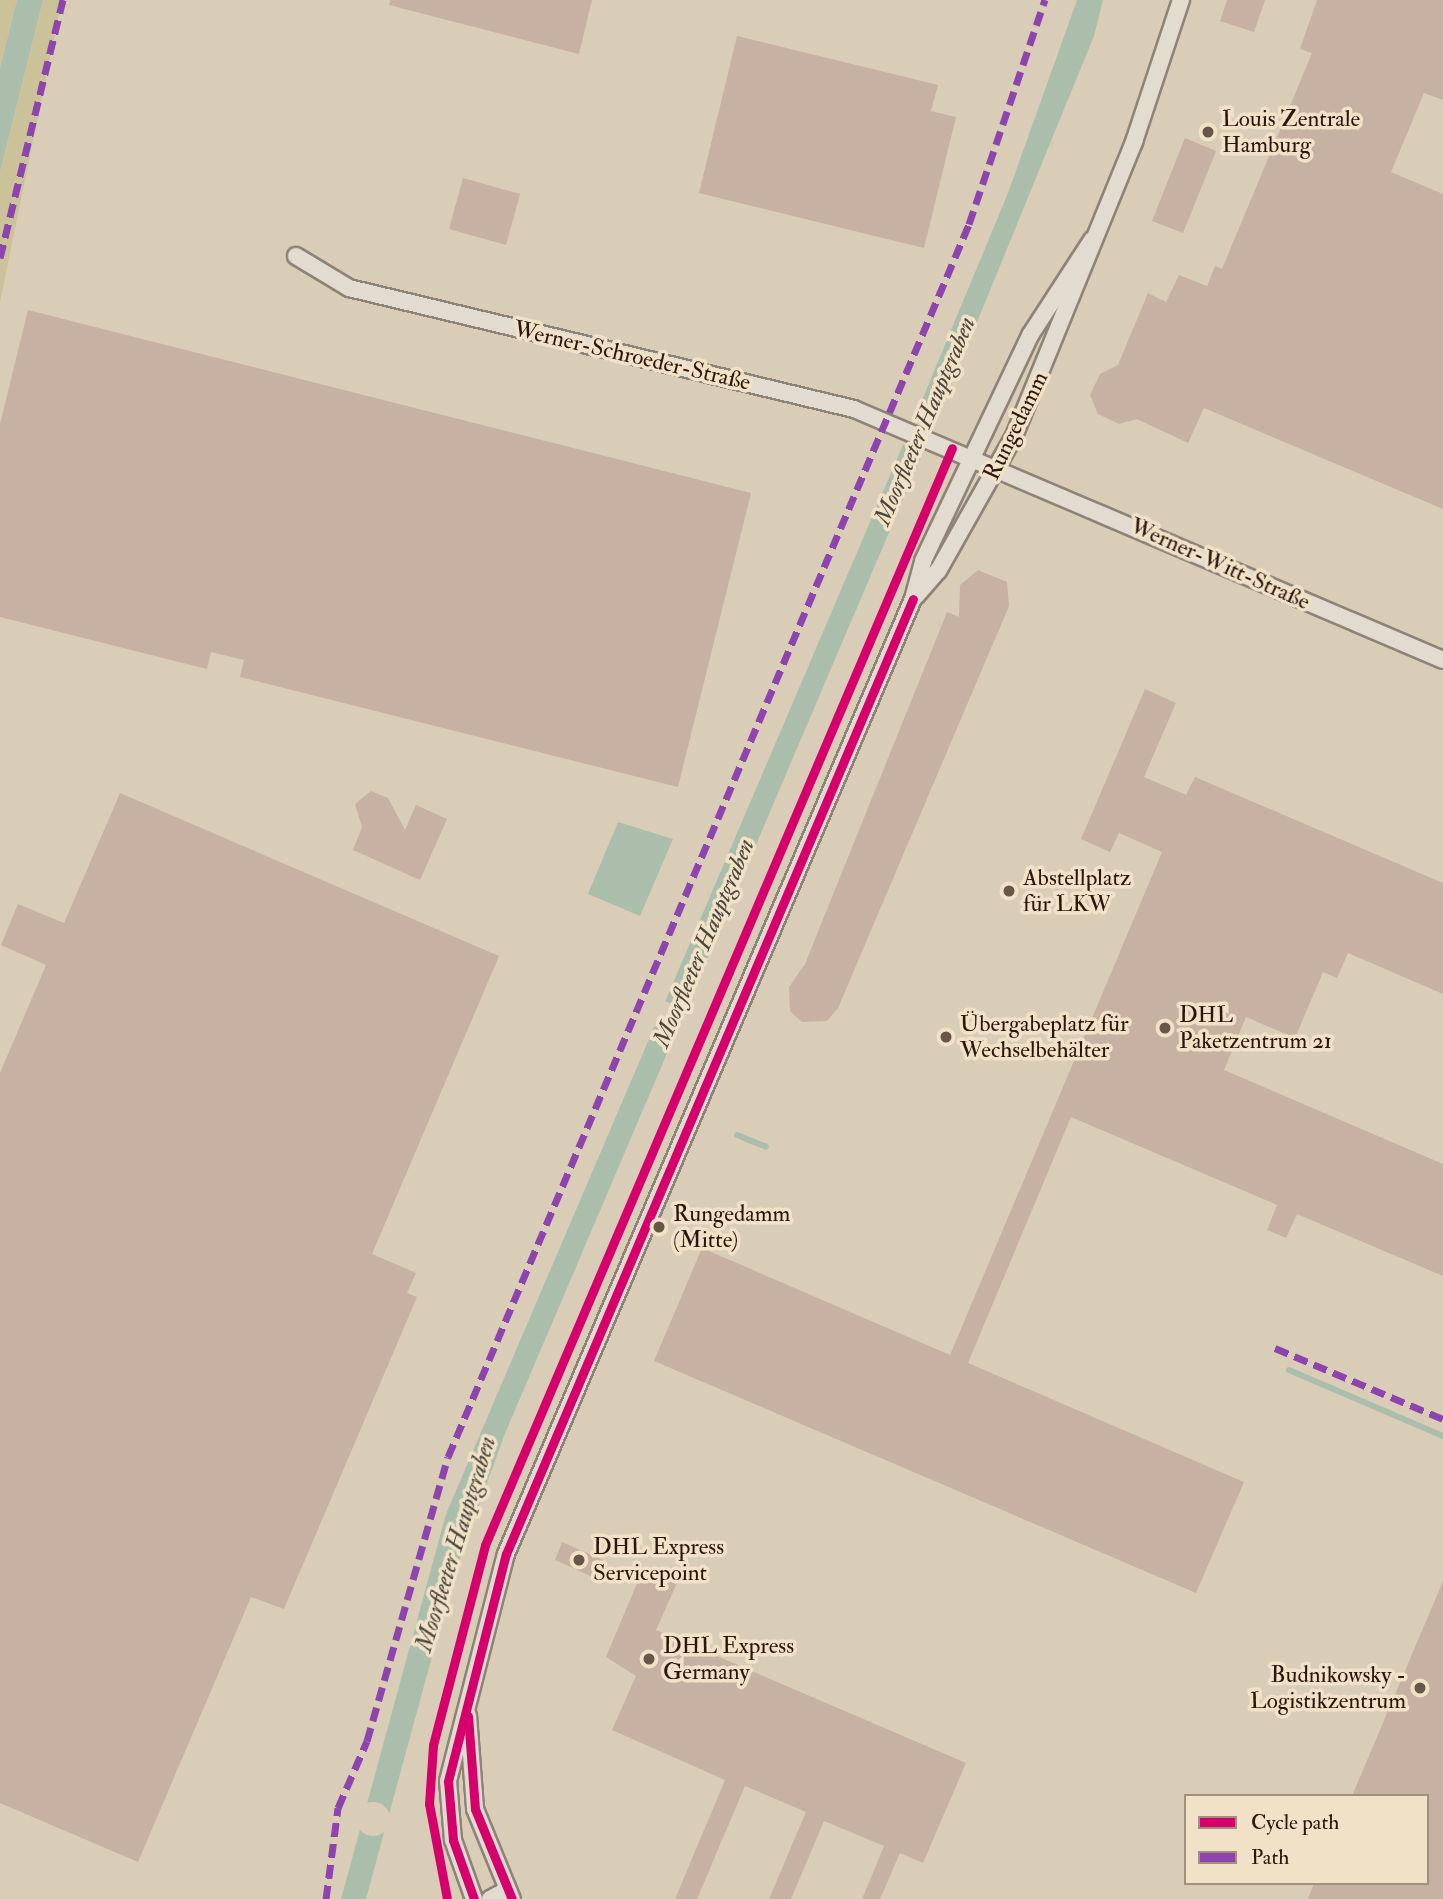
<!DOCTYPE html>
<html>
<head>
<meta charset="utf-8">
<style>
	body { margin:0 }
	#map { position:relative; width:1443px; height:1899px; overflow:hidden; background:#dacdb7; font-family:"IM FELL Double Pica",serif }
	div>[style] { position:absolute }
	.green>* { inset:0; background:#cbc29a }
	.water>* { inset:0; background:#abbeac }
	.pier>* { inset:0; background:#dacdb7 }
	.round { border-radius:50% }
	.stream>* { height:6px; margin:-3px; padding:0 3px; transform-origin:3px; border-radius:3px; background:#abbeac }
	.building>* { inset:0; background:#c6b1a3 }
	.roads { filter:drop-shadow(2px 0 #8d8376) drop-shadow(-2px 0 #8d8376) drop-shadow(0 2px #8d8376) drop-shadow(0 -2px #8d8376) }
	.minor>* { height:16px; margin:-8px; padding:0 8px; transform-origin:8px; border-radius:8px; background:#e2dbd0 }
	.quiet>* { height:7px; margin-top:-3.5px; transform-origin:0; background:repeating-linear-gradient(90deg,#8e44ad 0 14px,transparent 0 21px) }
	.cycleway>* { height:9px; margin:-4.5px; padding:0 4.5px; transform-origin:4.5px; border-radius:4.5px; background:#d6006c }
	.dots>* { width:19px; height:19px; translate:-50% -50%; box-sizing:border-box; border:4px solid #f0e1c7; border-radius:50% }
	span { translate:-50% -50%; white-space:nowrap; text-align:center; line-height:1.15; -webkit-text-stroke:7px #f0e1c7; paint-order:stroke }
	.poi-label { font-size:23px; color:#2b160e }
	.left { translate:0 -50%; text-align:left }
	.right { translate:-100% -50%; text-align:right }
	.street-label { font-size:23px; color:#2b160e }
	.water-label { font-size:24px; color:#4b463c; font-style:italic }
	.legend { position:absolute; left:1184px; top:1794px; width:245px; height:91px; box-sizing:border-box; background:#f0e1c7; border:2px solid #a1907d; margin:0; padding:9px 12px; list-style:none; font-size:21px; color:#2b160e }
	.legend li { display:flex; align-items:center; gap:14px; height:35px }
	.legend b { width:35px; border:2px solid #a1907d }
</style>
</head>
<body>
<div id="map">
	<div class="green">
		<i style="clip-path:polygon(0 0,17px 0,0 68px)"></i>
		<i style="clip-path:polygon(43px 0,62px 0,0 302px,0 172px)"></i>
	</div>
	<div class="water">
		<i style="clip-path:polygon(17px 0,43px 0,0 172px,0 68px)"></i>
		<i style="clip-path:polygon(1077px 0,1103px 0,1094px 36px,937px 420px,504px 1436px,455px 1572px,366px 1899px,341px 1899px,446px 1514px,917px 412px,1008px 193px)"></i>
		<i style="clip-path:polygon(618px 822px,673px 839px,640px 916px,588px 894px)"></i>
	</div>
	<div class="pier">
		<i style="clip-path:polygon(913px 413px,940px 422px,926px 456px,900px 443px)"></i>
		<i style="clip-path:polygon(660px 999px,688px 1011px,677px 1036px,650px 1024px)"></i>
		<i class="round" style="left:356px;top:1802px;width:34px;height:34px"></i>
	</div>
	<div class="stream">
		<i style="left:737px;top:1135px;width:31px;rotate:22deg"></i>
		<i style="left:1289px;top:1370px;width:168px;rotate:23.2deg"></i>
	</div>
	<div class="building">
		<i style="clip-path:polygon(390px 0,592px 0,579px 54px,389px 5px)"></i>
		<i style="clip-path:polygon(1227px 0,1265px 0,1254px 32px,1220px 21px)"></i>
		<i style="clip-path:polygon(1317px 0,1443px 0,1443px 100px,1424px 93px,1391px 172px,1443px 194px,1443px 509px,1204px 408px,1188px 443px,1137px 419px,1119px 424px,1098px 414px,1090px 395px,1100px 374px,1118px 365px,1148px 293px,1166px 302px,1179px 275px,1207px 286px,1215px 266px,1222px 269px,1312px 53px,1300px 49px)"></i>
		<i style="clip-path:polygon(737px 36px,938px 85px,931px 111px,956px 117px,924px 248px,699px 193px)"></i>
		<i style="clip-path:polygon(1185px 138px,1216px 151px,1183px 233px,1152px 221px)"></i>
		<i style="clip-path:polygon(463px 178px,520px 194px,506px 245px,449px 229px)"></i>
		<i style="clip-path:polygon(28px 310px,751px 493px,678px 787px,240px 677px,244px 660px,211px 652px,207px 669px,0 617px,0 424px)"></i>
		<i style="clip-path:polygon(978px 570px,1007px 582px,1009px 606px,838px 1008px,827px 1021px,802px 1022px,790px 1011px,789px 987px,805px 964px,947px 612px,959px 617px,960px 585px)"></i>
		<i style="clip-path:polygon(1145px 689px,1176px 703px,1144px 777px,1186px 795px,1195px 777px,1443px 883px,1443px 994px,1348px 953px,1337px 978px,1323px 972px,1295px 1038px,1246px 1017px,1224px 1070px,1443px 1164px,1443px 1276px,1297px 1214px,1286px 1238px,1267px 1230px,1277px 1205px,1071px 1117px,968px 1363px,1244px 1482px,1196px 1593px,654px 1361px,702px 1248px,950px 1355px,1162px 852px,1119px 833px,1110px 852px,1081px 839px)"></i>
		<i style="clip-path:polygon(371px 791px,388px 798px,405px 830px,416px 805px,447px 819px,420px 880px,353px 850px,362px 827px,355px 804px)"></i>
		<i style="clip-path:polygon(120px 793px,499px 956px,372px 1254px,416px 1273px,407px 1293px,417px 1297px,284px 1609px,251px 1597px,138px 1862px,0 1803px,0 1073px,46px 965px,1px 945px,18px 904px,64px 923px)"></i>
		<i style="clip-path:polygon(562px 1542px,603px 1560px,595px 1578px,555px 1560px)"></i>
		<i style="clip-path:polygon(643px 1569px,677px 1583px,656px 1630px,966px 1763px,923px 1863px,900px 1853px,880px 1899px,862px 1899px,884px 1846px,824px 1821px,791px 1899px,769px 1899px,806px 1812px,745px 1786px,697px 1899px,675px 1899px,725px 1780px,612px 1730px,636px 1676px,606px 1657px)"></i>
		<i style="clip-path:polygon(1443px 1581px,1443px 1899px,1308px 1899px,1314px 1883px,1427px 1883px,1427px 1796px,1352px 1796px)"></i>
	</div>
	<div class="roads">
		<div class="minor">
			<i style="left:296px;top:256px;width:62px;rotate:31.1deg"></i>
			<i style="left:349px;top:288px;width:519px;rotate:13.47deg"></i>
			<i style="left:854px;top:409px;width:640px;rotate:23.08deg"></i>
			<i style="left:916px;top:596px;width:33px;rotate:-49deg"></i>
			<i style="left:938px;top:571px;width:155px;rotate:-60.6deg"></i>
			<i style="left:1014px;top:436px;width:318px;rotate:-67.8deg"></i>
			<i style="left:1134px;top:142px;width:150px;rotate:-71.7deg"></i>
			<i style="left:468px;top:1715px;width:94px;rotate:85.7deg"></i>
			<i style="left:475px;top:1809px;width:97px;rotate:67.7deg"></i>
			<i style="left:474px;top:1899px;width:63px;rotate:-109.6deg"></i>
			<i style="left:453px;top:1840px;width:59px;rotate:-94.8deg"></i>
			<i style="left:448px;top:1781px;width:234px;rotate:-75.7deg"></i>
			<i style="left:506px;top:1554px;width:1038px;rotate:-66.92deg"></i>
			<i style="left:913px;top:599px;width:39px;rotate:-75deg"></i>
			<i style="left:923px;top:561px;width:251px;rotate:-64.6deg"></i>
			<i style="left:1031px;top:334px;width:112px;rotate:-57deg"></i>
			<i style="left:490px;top:1899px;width:19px;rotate:-28deg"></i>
		</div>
	</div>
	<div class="quiet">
		<i style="left:0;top:258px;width:266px;rotate:-76.3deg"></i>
		<i style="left:1275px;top:1348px;width:182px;rotate:22.9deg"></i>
		<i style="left:326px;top:1899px;width:92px;rotate:-82.5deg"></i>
		<i style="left:338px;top:1808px;width:73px;rotate:-66.6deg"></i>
		<i style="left:367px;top:1741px;width:295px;rotate:-74.1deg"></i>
		<i style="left:448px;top:1457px;width:1339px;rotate:-67.09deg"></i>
		<i style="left:969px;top:224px;width:237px;rotate:-71.3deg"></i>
	</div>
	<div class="cycleway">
		<i style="left:468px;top:1716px;width:93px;rotate:85.7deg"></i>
		<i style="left:475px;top:1809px;width:97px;rotate:67.7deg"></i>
		<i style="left:447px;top:1899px;width:97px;rotate:-100.7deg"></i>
		<i style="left:429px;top:1804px;width:59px;rotate:-86.1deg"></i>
		<i style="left:433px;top:1745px;width:207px;rotate:-75.4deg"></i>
		<i style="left:485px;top:1545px;width:1192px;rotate:-66.94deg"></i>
		<i style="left:474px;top:1899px;width:63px;rotate:-109.6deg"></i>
		<i style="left:453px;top:1840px;width:59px;rotate:-94.8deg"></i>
		<i style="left:448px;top:1781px;width:234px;rotate:-75.7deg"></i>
		<i style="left:506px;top:1554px;width:1038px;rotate:-66.92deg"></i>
	</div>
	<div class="dots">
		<i style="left:1208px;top:132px;background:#685649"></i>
		<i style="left:1009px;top:891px;background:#685649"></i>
		<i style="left:1165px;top:1028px;background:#685649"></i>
		<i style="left:946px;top:1037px;background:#685649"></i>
		<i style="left:659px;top:1227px;background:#685649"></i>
		<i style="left:579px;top:1560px;background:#685649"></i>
		<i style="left:649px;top:1659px;background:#685649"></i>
		<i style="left:1420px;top:1688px;background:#685649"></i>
	</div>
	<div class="poi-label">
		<span class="left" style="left:1222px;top:132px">Louis Zentrale<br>Hamburg</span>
		<span class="left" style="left:1023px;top:891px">Abstellplatz<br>für LKW</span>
		<span class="left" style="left:1179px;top:1028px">DHL<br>Paketzentrum 21</span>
		<span class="left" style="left:960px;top:1037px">Übergabeplatz für<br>Wechselbehälter</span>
		<span class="left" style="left:673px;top:1227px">Rungedamm<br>(Mitte)</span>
		<span class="left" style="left:593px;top:1560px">DHL Express<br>Servicepoint</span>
		<span class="left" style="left:663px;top:1659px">DHL Express<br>Germany</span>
		<span class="right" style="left:1406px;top:1688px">Budnikowsky -<br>Logistikzentrum</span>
	</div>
	<div class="street-label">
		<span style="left:632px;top:356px;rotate:13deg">Werner-Schroeder-Straße</span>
		<span style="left:1016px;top:426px;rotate:-64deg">Rungedamm</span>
		<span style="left:1220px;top:564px;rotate:24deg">Werner-Witt-Straße</span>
	</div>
	<div class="water-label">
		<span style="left:925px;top:421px;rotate:-67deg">Moorfleeter Hauptgraben</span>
		<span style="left:704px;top:943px;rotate:-67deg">Moorfleeter Hauptgraben</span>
		<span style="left:456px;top:1544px;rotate:-73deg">Moorfleeter Hauptgraben</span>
	</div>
	<ul class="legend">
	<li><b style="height:9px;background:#d6006c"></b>Cycle path</li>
	<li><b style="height:9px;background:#8e44ad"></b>Path</li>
	</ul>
</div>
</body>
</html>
